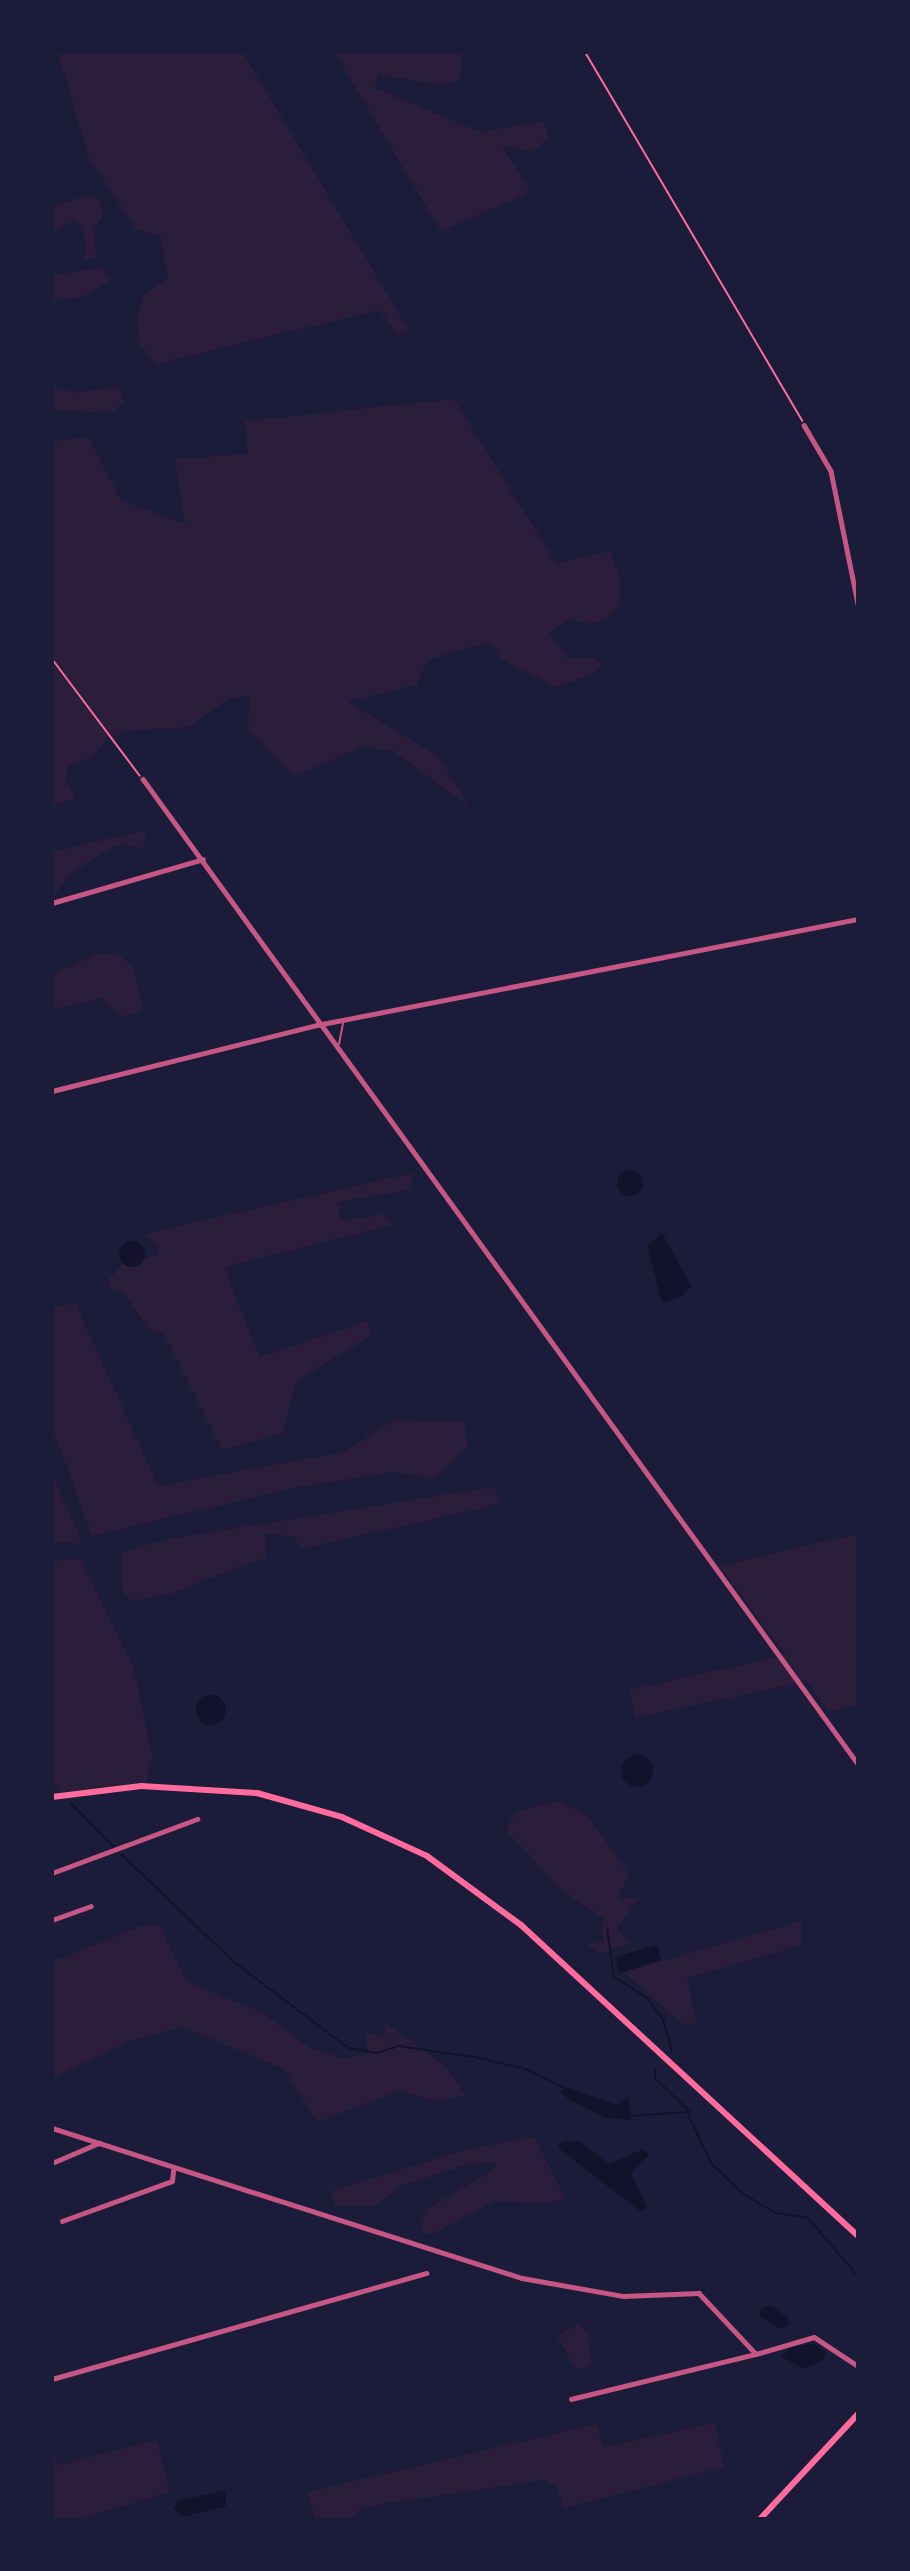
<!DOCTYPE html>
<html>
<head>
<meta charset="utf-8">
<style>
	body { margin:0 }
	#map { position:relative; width:910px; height:2571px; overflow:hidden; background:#1b1b3a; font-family:"PT Sans Narrow",sans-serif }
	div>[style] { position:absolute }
	.green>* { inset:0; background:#2a1e3b }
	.water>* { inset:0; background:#12122b }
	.round { border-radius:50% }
	.stream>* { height:2px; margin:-1px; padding:0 1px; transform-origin:1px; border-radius:1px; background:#12122b }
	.path>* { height:2px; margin:-1px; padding:0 1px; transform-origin:1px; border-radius:1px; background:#ff6b9d }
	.service>* { height:2px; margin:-1px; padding:0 1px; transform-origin:1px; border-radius:1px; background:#c65784 }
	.minor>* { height:4.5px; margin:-2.25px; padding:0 2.25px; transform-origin:2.25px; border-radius:2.25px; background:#c65784 }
	.secondary>* { height:6px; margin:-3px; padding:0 3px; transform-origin:3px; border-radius:3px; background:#ff6b9d }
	span { translate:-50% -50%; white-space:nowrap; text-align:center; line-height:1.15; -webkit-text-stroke:5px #1b1b3a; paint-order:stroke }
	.frame { position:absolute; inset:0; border:54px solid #1b1b3a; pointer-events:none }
</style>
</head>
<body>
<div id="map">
	<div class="green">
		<i style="clip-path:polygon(58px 53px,243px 53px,410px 332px,398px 334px,379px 310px,156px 364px,140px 345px,137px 316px,144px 294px,168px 278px,160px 236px,136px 229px,89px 158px)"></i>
		<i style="clip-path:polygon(335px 53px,461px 53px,461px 79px,442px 85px,378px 75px,375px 88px,481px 132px,544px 121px,549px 139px,531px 151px,502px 145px,531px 192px,441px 231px)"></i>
		<i style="clip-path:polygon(88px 195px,99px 199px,103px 215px,94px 231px,96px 257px,85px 261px,85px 236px,76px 220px,55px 230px,53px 254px,53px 206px)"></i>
		<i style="clip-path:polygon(100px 268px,112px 279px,82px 297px,53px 300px,53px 275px)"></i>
		<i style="clip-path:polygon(53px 386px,75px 393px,118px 387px,125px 403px,110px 413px,53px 410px)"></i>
		<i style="clip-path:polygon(454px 399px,556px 563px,610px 551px,620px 579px,620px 604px,608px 618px,592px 624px,570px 619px,549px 633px,568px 658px,595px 658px,602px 665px,593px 673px,557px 688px,502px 660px,489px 642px,428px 660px,417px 685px,347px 701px,438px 756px,470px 807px,393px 751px,362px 747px,294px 776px,248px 729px,249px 696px,230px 698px,189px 727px,132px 730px,107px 739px,93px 757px,68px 766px,66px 780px,76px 798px,53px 805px,53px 441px,89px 437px,121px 500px,185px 524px,175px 459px,248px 454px,245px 421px)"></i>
		<i style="clip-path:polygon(141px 831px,147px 835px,142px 850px,126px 844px,112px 848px,71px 873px,53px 897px,53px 852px)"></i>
		<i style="clip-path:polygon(95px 955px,119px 955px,134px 968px,143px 1010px,121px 1017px,103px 998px,53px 1009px,53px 974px)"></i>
		<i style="clip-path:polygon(413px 1173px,411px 1190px,336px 1202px,342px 1221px,385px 1214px,392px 1225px,224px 1267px,260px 1357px,368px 1321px,371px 1336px,296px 1381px,283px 1433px,222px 1450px,164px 1334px,147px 1328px,124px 1292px,113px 1292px,108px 1280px,125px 1262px,158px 1255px,157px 1244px,143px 1234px)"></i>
		<i style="clip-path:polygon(75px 1302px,158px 1486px,344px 1452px,394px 1420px,464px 1422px,468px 1445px,436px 1478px,393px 1472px,293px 1488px,92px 1536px,53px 1430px,53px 1308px)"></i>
		<i style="clip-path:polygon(52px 1474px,79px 1534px,80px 1544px,53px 1542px)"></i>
		<i style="clip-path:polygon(493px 1487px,501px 1501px,486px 1507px,301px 1549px,294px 1537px,265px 1533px,266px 1557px,170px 1594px,132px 1601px,123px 1592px,121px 1552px,169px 1539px)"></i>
		<i style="clip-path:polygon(857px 1534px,857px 1705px,828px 1712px,807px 1681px,635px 1718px,630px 1690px,786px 1655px,719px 1566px)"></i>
		<i style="clip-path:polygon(81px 1559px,134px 1669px,153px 1759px,146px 1782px,60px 1793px,53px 1785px,52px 1561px)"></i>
		<i style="clip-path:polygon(558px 1801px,586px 1814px,629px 1874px,618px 1899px,640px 1897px,617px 1928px,630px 1943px,600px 1954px,587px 1944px,603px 1942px,603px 1918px,564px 1892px,506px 1831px,515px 1812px)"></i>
		<i style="clip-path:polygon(801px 1921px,802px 1945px,687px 1978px,697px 2023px,685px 2026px,624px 1972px)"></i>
		<i style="clip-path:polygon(160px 1925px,186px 1981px,263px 2013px,308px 2047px,342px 2058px,369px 2054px,365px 2034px,385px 2036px,384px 2022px,445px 2066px,466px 2096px,438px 2101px,399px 2091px,317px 2122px,284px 2069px,182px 2027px,133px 2040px,53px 2078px,53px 1961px,141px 1926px)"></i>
		<i style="clip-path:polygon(534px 2137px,565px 2197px,551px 2203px,495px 2201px,431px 2235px,421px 2231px,425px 2210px,492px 2171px,496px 2162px,469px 2164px,401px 2186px,375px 2206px,335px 2205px,331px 2191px,464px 2150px)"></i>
		<i style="clip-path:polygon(578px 2324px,588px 2333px,591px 2365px,582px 2369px,574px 2367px,557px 2336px)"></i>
		<i style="clip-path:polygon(715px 2423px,724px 2467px,563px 2508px,557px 2487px,546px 2480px,375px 2505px,358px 2510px,355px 2518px,315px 2518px,307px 2492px,597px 2424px,603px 2447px)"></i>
		<i style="clip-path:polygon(157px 2440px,170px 2492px,83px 2518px,53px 2518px,53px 2457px,60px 2465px)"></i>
	</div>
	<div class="water">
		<i class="round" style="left:617px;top:1170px;width:26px;height:26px"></i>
		<i style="clip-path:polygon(662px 1233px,691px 1286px,682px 1297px,662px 1303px,647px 1246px)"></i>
		<i class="round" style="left:119px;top:1241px;width:26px;height:26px"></i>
		<i class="round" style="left:196px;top:1695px;width:30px;height:30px"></i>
		<i class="round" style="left:621px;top:1755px;width:32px;height:32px"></i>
		<i style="clip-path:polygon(657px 1945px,661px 1960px,619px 1973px,615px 1957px)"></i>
		<i style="clip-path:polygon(568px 2088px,616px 2105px,628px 2096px,631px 2120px,606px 2118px,570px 2100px,560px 2092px)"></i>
		<i style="clip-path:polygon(563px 2141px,580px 2141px,609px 2164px,643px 2149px,649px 2155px,631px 2173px,647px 2208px,640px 2211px,557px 2147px)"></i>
		<i style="clip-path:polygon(771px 2305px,788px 2318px,789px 2325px,780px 2329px,760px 2317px,759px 2309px)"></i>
		<i style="clip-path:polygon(814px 2344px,826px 2352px,823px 2360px,803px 2369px,781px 2356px,791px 2347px)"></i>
		<i style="clip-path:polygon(226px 2490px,226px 2506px,182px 2517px,174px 2509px,178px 2501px)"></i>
	</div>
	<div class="stream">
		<i style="left:52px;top:1785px;width:3px;rotate:45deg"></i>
		<i style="left:71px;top:1803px;width:62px;rotate:45.7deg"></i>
		<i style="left:121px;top:1854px;width:156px;rotate:43.7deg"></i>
		<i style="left:234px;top:1962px;width:143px;rotate:37deg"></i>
		<i style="left:348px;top:2048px;width:28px;rotate:10deg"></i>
		<i style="left:376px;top:2053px;width:24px;rotate:-17deg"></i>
		<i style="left:399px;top:2046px;width:81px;rotate:8.5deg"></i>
		<i style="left:479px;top:2058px;width:48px;rotate:13.2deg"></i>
		<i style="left:526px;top:2069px;width:46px;rotate:26deg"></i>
		<i style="left:607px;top:1928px;width:49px;rotate:81.9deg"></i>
		<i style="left:614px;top:1977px;width:39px;rotate:32deg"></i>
		<i style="left:647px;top:1998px;width:26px;rotate:53deg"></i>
		<i style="left:663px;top:2019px;width:34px;rotate:75deg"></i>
		<i style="left:655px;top:2070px;width:8px;rotate:90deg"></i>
		<i style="left:655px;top:2078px;width:49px;rotate:44.2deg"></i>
		<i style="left:630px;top:2116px;width:57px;rotate:-4deg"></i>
		<i style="left:687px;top:2112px;width:56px;rotate:64.8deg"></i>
		<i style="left:711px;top:2163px;width:43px;rotate:44.1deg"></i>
		<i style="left:742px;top:2193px;width:39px;rotate:31deg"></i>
		<i style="left:775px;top:2213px;width:32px;rotate:7deg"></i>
		<i style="left:807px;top:2217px;width:78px;rotate:49.2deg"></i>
	</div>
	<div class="path">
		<i style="left:585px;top:52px;width:428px;rotate:59.5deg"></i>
		<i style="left:52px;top:659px;width:146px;rotate:53.1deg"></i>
	</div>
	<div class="service">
		<i style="left:339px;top:1044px;width:21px;rotate:-79deg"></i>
	</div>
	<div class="minor">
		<i style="left:804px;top:425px;width:53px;rotate:59.6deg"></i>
		<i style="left:831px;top:471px;width:136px;rotate:78.5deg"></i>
		<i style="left:143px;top:779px;width:1217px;rotate:54.02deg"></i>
		<i style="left:52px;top:903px;width:157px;rotate:-16.2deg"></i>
		<i style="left:52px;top:1091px;width:273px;rotate:-14deg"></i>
		<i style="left:317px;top:1025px;width:551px;rotate:-11.09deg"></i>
		<i style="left:52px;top:1873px;width:155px;rotate:-20.4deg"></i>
		<i style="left:52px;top:1920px;width:41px;rotate:-19.7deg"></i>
		<i style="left:52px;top:2128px;width:493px;rotate:17.7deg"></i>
		<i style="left:522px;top:2278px;width:103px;rotate:10.1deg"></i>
		<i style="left:623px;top:2296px;width:76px;rotate:-2.3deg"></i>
		<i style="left:699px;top:2293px;width:83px;rotate:46.9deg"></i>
		<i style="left:756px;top:2354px;width:60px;rotate:-16.3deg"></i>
		<i style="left:814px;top:2337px;width:53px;rotate:33.4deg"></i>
		<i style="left:52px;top:2163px;width:51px;rotate:-23.1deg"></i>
		<i style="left:62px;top:2221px;width:117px;rotate:-20deg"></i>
		<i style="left:172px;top:2181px;width:10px;rotate:-84deg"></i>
		<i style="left:52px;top:2379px;width:389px;rotate:-15.8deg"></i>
		<i style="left:571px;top:2399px;width:190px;rotate:-13.7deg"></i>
	</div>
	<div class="secondary">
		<i style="left:52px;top:1797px;width:90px;rotate:-7deg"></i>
		<i style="left:141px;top:1786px;width:116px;rotate:3.5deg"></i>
		<i style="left:257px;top:1793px;width:88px;rotate:15.8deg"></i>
		<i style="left:342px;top:1817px;width:94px;rotate:24.6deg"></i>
		<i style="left:427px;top:1856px;width:117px;rotate:36.3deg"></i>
		<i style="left:521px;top:1925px;width:459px;rotate:42.7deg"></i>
		<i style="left:761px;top:2518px;width:142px;rotate:-47deg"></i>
	</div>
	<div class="frame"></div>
</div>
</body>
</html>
